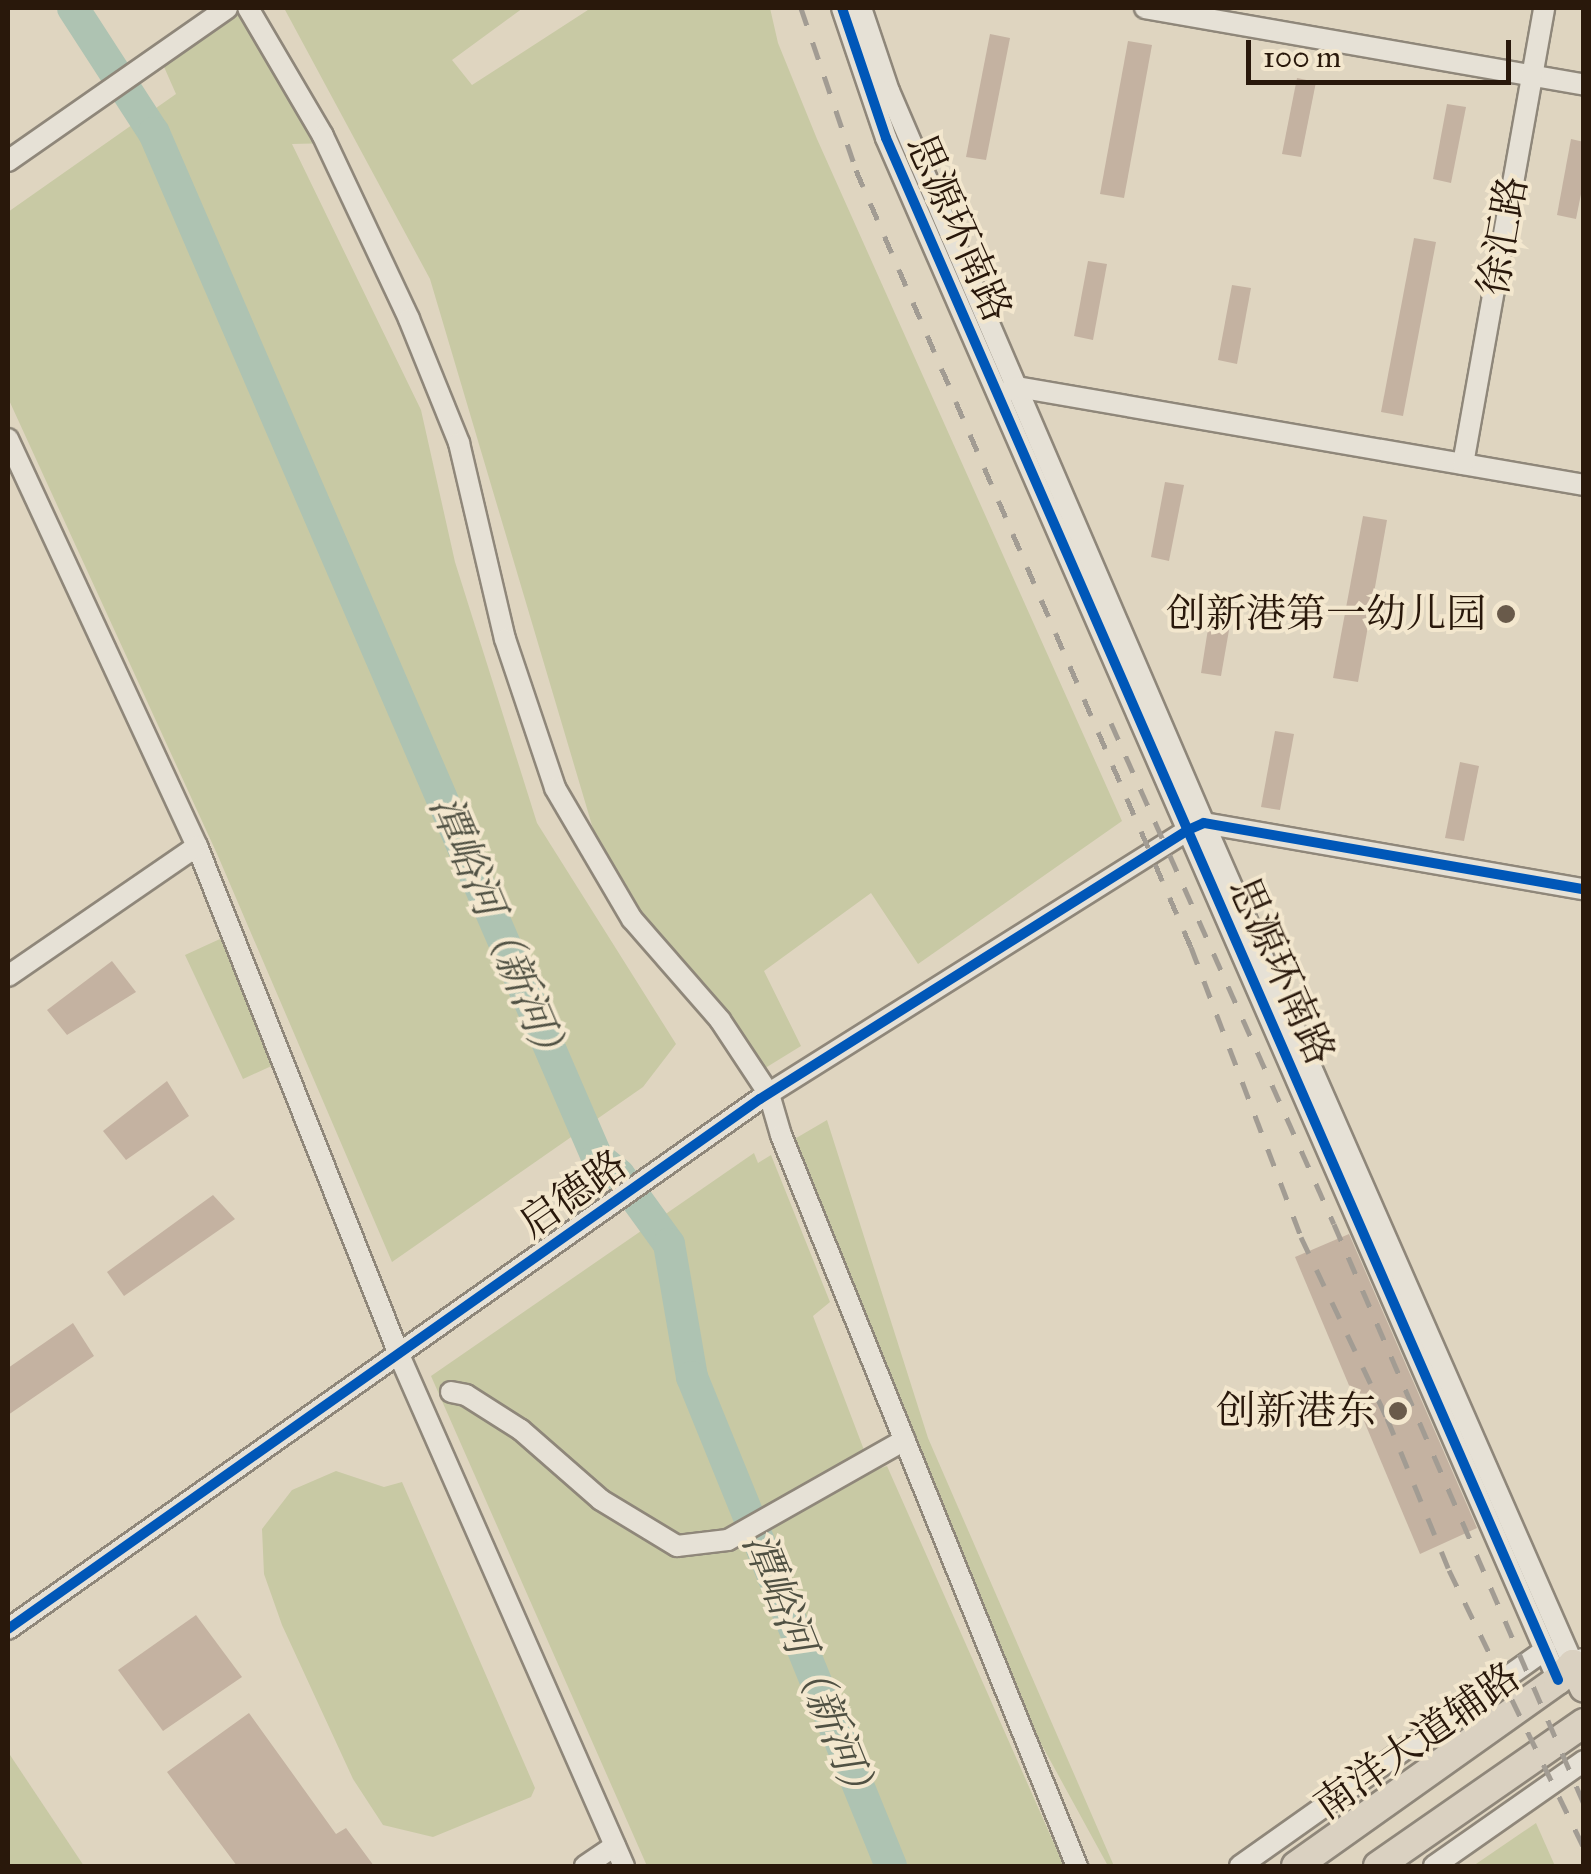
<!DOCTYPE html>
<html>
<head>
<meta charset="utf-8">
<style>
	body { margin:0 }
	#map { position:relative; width:1591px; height:1874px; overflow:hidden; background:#dfd5c0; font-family:"IM FELL Great Primer","Noto Serif SC",serif }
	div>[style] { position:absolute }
	.green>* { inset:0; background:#c8c9a4 }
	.river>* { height:32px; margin:-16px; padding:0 16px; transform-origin:16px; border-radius:16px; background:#aec3b2 }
	.building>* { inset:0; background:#c4b2a1 }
	.roads { filter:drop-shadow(2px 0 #8f877a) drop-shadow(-2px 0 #8f877a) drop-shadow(0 2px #8f877a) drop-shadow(0 -2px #8f877a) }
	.minor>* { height:20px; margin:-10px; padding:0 10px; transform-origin:10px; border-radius:10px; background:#e6e1d6 }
	.major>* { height:28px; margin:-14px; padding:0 14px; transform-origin:14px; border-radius:14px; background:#dad1c1 }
	.rail>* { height:5px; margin-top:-2.5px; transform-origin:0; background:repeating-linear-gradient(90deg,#a29c93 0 18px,transparent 0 36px) }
	.cycleway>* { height:10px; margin:-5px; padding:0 5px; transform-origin:5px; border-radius:5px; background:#0057b8 }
	.dots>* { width:28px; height:28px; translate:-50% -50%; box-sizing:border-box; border:5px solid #f3e7ce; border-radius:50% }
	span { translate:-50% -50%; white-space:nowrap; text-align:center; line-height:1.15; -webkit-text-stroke:8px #f3e7ce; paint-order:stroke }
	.street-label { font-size:40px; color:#29180b }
	.poi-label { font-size:40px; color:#29180b }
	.right { translate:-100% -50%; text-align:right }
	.water-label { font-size:42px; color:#505143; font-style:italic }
	.frame { position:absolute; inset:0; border:10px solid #29180b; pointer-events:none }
	.scale { position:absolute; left:1246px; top:40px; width:265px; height:45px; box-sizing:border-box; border:5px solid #29180b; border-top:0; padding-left:12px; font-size:30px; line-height:35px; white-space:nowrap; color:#29180b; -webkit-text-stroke:8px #f3e7ce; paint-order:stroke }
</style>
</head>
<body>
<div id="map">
	<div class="green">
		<i style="clip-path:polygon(236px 8px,254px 8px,334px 143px,292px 144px,421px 410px,455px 562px,537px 823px,676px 1044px,643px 1087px,392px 1262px,218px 856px,8px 398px,8px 212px,176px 94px,161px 60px)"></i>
		<i style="clip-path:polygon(284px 8px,523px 8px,452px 60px,472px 85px,591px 8px,770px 8px,778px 43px,817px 139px,1122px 821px,918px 964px,871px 893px,764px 971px,801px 1046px,752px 1076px,599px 849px,430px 279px)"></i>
		<i style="clip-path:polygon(233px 933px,289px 1058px,243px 1079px,185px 955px)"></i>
		<i style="clip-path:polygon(827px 1120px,928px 1438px,1114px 1866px,1108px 1866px,975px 1623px,786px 1144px)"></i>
		<i style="clip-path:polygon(754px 1153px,758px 1163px,771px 1155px,830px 1302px,813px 1316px,872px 1471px,887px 1466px,1064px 1866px,647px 1866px,431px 1376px)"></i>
		<i style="clip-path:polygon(336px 1471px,384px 1487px,402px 1482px,535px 1788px,531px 1797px,433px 1837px,383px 1825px,353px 1779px,282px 1625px,264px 1574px,262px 1529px,292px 1490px)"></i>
		<i style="clip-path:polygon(8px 1752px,84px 1866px,8px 1866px)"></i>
		<i style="clip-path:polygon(1536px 1823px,1555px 1866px,1473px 1866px)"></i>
	</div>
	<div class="river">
		<i style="left:73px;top:8px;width:149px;rotate:57.1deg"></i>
		<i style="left:154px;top:133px;width:1116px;rotate:66.61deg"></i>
		<i style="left:597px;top:1157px;width:28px;rotate:39deg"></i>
		<i style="left:619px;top:1175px;width:85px;rotate:54.1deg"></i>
		<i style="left:669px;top:1244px;width:135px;rotate:80.2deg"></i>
		<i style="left:692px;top:1377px;width:528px;rotate:67.86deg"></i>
	</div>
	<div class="building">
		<i style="clip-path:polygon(990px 34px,1010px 38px,986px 160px,966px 157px)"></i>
		<i style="clip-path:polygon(1128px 41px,1152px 45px,1124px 198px,1100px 194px)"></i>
		<i style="clip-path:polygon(1297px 78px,1316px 82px,1301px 157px,1282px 154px)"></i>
		<i style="clip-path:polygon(1447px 104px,1466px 107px,1451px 183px,1433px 179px)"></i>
		<i style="clip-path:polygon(1571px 139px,1584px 142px,1584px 179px,1576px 219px,1557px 215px)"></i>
		<i style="clip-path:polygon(1414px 238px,1436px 242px,1403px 416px,1381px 412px)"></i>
		<i style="clip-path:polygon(1088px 261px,1107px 264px,1093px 340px,1074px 336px)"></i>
		<i style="clip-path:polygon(1232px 285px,1251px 288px,1237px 364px,1218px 360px)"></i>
		<i style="clip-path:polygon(1165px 482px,1184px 485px,1169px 561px,1151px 557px)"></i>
		<i style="clip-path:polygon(1363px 516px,1387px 520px,1358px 682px,1333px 678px)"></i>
		<i style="clip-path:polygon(1211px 610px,1232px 613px,1221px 676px,1201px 673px)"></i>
		<i style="clip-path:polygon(1275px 731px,1294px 734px,1280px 810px,1261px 807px)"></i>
		<i style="clip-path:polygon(1460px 762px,1479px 766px,1464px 841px,1445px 838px)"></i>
		<i style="clip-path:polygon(112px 961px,136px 992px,67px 1035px,47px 1010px)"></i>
		<i style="clip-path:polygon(167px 1081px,189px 1116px,126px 1160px,103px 1131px)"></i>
		<i style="clip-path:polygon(213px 1195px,235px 1219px,124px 1296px,107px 1272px)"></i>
		<i style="clip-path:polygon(1349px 1234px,1477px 1528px,1420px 1554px,1295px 1257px)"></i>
		<i style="clip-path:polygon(73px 1323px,94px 1356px,8px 1415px,8px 1368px)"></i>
		<i style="clip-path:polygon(196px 1615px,242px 1677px,163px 1731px,118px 1670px)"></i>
		<i style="clip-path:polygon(249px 1713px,336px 1834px,346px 1828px,374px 1866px,237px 1866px,167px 1772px)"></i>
	</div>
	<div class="roads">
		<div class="minor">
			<i style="left:248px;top:8px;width:148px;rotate:59.6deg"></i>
			<i style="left:323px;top:136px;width:202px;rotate:64.8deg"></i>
			<i style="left:409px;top:319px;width:134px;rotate:68deg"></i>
			<i style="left:459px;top:443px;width:201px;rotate:76.8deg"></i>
			<i style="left:505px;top:639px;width:157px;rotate:71.4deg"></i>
			<i style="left:555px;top:788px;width:152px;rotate:59.6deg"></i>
			<i style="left:632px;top:919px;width:134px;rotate:48.9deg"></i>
			<i style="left:720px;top:1020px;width:89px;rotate:56.5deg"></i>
			<i style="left:769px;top:1094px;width:43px;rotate:73.7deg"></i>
			<i style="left:781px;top:1135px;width:789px;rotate:67.96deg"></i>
			<i style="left:842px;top:8px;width:137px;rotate:71.3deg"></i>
			<i style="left:886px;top:138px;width:1682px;rotate:66.45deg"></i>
			<i style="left:861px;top:8px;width:88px;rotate:71.4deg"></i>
			<i style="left:889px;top:91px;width:797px;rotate:66.72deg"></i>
			<i style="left:1204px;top:823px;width:918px;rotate:66.31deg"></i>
			<i style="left:1573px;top:1664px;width:10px;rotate:-29deg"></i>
			<i style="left:1145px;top:8px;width:446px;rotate:9.9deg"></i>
			<i style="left:8px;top:161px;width:267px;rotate:-34.9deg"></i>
			<i style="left:1010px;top:390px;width:8px;rotate:-23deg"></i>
			<i style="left:1017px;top:387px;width:575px;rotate:9.81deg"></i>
			<i style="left:8px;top:439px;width:449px;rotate:65.1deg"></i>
			<i style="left:197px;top:846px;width:550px;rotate:68.33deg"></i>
			<i style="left:400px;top:1357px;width:556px;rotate:66.25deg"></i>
			<i style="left:1463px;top:464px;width:463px;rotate:-79.9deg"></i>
			<i style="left:8px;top:976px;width:229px;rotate:-34.5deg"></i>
			<i style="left:451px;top:1392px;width:15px;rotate:11deg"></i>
			<i style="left:466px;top:1395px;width:65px;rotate:32.5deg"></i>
			<i style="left:521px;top:1430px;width:106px;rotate:41.2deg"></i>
			<i style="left:601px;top:1500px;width:89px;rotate:31.2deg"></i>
			<i style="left:677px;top:1546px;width:51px;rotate:-6.7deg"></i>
			<i style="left:728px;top:1540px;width:203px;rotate:-29.5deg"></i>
			<i style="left:8px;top:1629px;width:920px;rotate:-35.18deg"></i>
			<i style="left:760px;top:1099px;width:506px;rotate:-32.15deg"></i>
			<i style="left:1188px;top:830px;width:17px;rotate:-24deg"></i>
			<i style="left:1204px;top:823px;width:386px;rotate:9.9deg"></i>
			<i style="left:585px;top:1866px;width:36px;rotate:-34deg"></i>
			<i style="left:1240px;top:1866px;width:374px;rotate:-35.3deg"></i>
			<i style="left:1434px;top:1866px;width:183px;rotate:-35deg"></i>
		</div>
		<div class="major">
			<i style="left:1296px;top:1866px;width:321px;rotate:-35.4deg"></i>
			<i style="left:1558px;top:1680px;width:22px;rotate:-47deg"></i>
			<i style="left:1573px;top:1664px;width:26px;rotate:65deg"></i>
			<i style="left:1378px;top:1866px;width:251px;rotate:-34.8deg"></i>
		</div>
	</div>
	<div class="rail">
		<i style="left:801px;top:8px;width:171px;rotate:71.2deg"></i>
		<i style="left:856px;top:170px;width:846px;rotate:66.68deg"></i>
		<i style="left:1191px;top:947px;width:310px;rotate:69.2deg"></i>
		<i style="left:1301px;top:1237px;width:200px;rotate:64.6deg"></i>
		<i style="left:1387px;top:1418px;width:164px;rotate:67.8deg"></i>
		<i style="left:1449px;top:1570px;width:309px;rotate:64.1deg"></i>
		<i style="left:1111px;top:723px;width:548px;rotate:66.01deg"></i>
		<i style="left:1334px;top:1224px;width:632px;rotate:66.68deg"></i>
	</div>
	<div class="cycleway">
		<i style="left:842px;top:8px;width:137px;rotate:71.3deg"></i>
		<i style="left:886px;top:138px;width:1682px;rotate:66.45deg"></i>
		<i style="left:8px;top:1629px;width:920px;rotate:-35.18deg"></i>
		<i style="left:760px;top:1099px;width:506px;rotate:-32.15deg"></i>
		<i style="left:1188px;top:830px;width:17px;rotate:-24deg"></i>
		<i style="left:1204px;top:823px;width:386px;rotate:9.9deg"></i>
	</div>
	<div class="dots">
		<i style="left:1506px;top:614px;background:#695a4a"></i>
		<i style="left:1398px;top:1411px;background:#695a4a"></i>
	</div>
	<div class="street-label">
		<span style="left:959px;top:228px;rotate:66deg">思源环南路</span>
		<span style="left:1503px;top:236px;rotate:-80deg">徐汇路</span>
		<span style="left:1282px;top:971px;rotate:66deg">思源环南路</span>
		<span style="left:573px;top:1194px;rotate:-35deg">启德路</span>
		<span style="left:1417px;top:1741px;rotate:-35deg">南洋大道辅路</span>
	</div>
	<div class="poi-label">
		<span class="right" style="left:1486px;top:614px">创新港第一幼儿园</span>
		<span class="right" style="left:1376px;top:1411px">创新港东</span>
	</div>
	<div class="water-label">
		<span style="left:500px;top:933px;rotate:67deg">潭峪河（新河）</span>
		<span style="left:811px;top:1671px;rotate:68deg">潭峪河（新河）</span>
	</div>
	<div class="frame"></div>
	<div class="scale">100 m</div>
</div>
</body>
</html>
